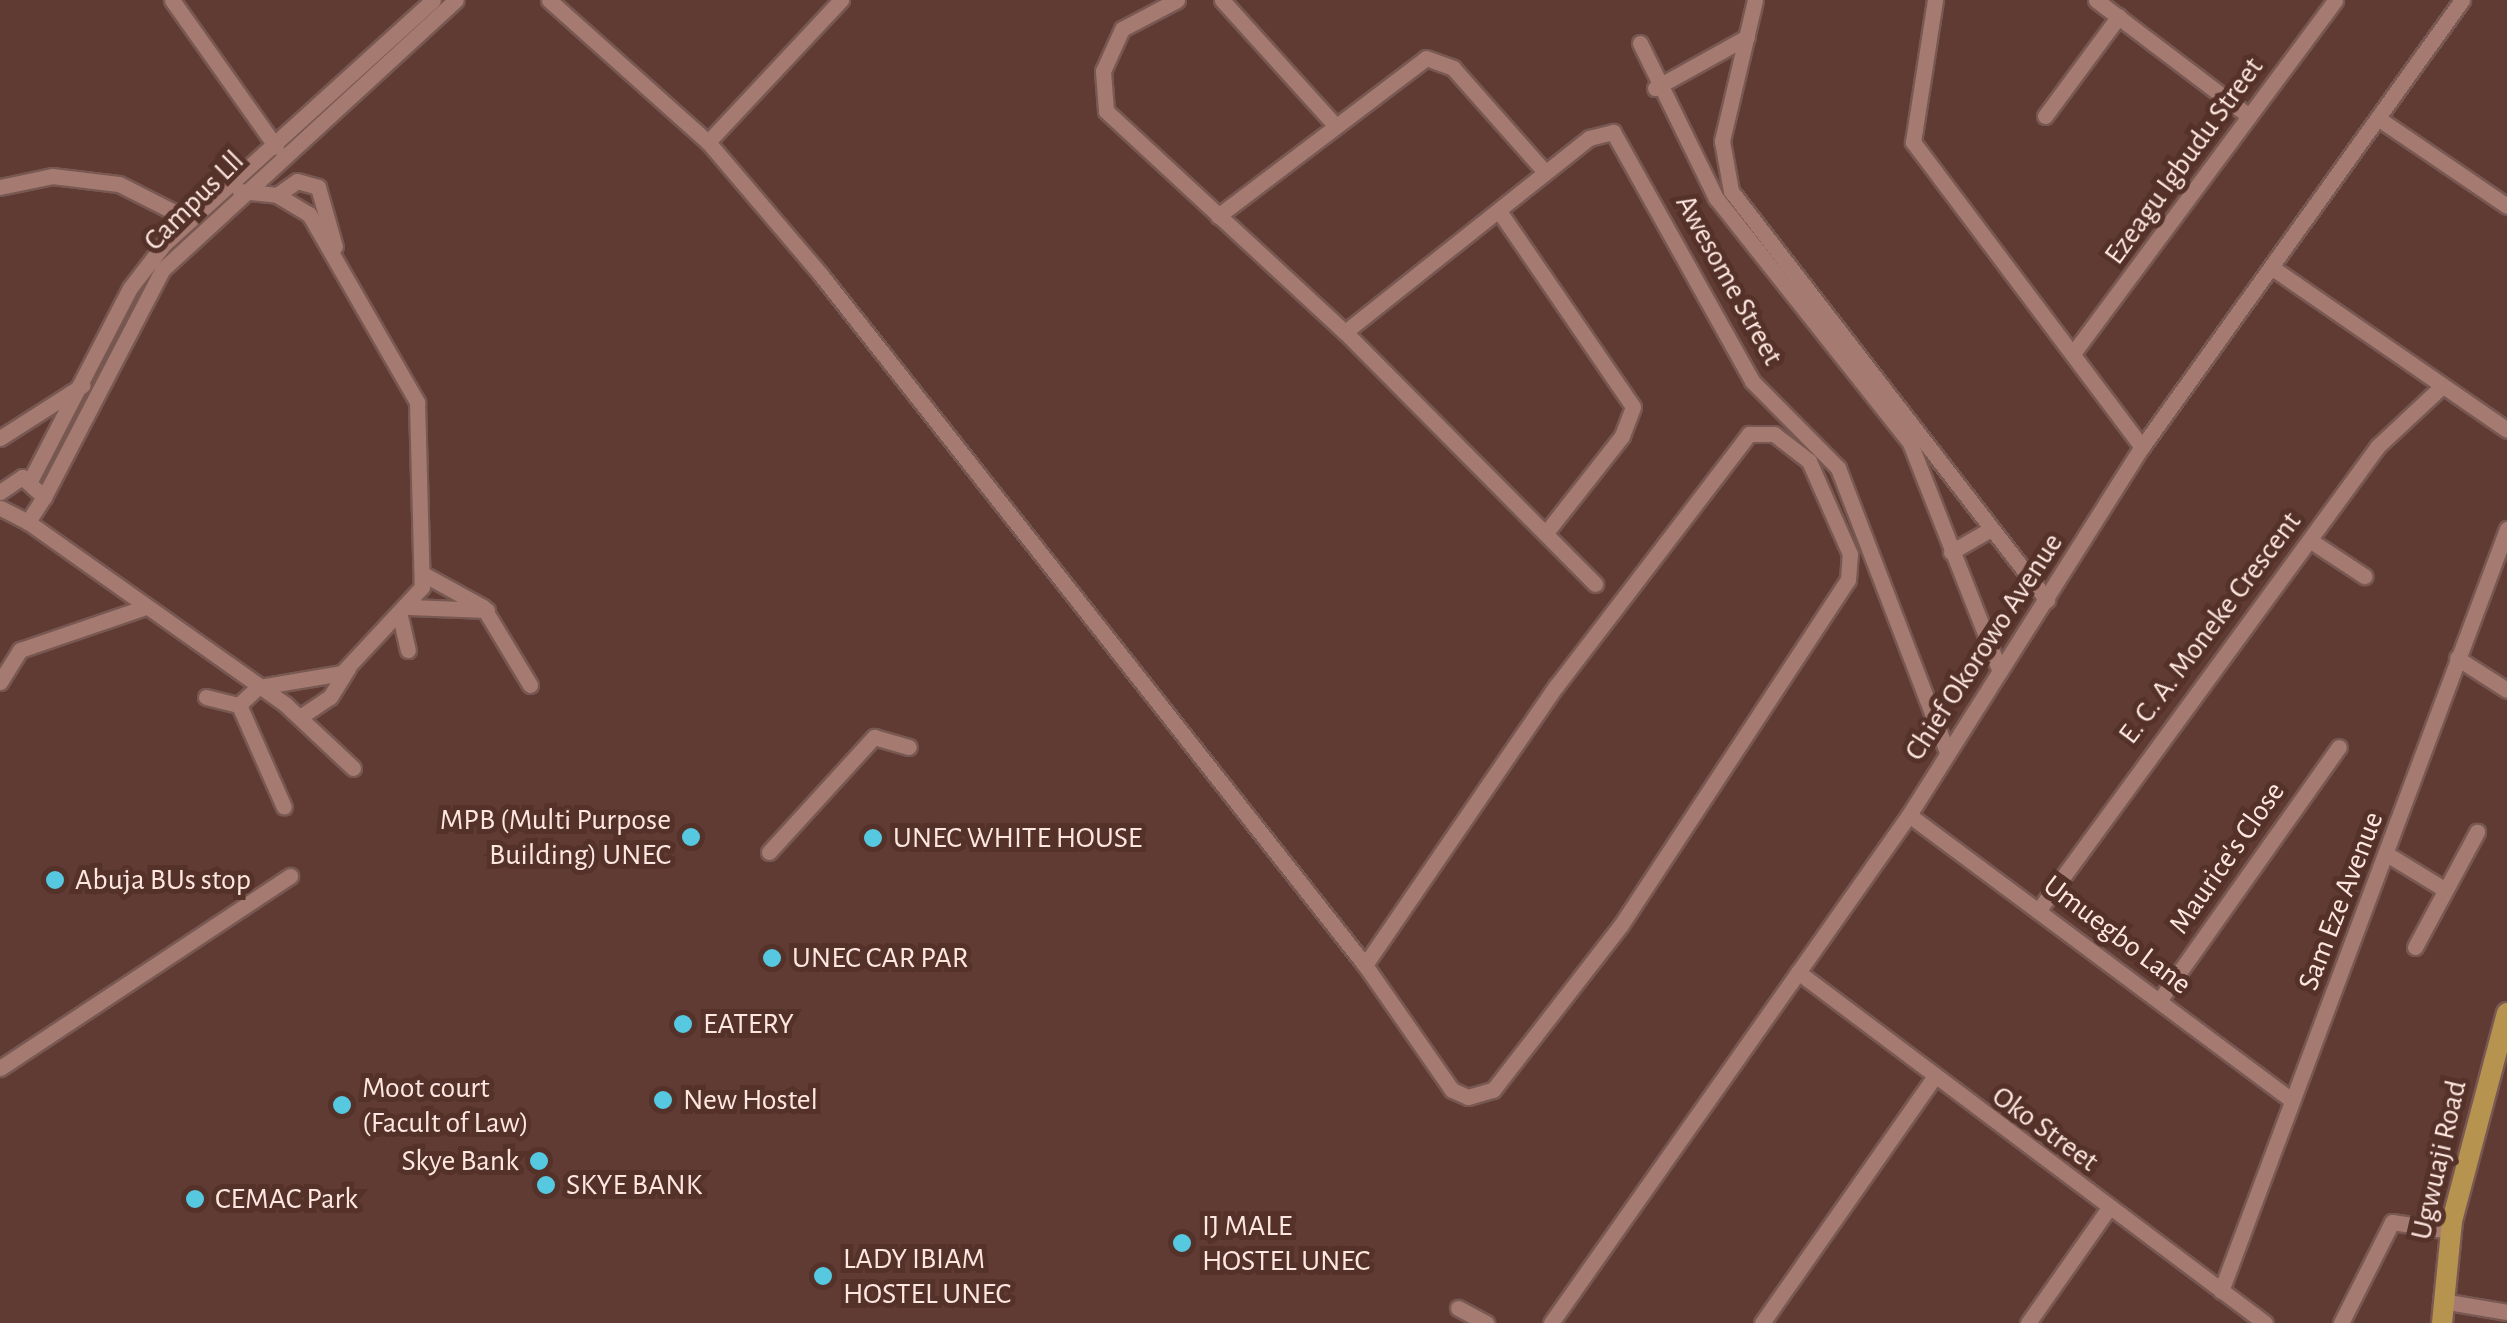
<!DOCTYPE html>
<html>
<head>
<meta charset="utf-8">
<style>
	body { margin:0 }
	#map { position:relative; width:2507px; height:1323px; overflow:hidden; background:#603b33; font-family:"Alegreya Sans",sans-serif }
	div>[style] { position:absolute }
	.roads { filter:drop-shadow(2px 0 #785852) drop-shadow(-2px 0 #785852) drop-shadow(0 2px #785852) drop-shadow(0 -2px #785852) }
	.minor>* { height:15px; margin:-7.5px; padding:0 7.5px; transform-origin:7.5px; border-radius:7.5px; background:#a57b71 }
	.major>* { height:20px; margin:-10px; padding:0 10px; transform-origin:10px; border-radius:10px; background:#b6944f }
	.dots>* { width:28px; height:28px; translate:-50% -50%; box-sizing:border-box; border:5px solid #543129; border-radius:50% }
	span { translate:-50% -50%; white-space:nowrap; text-align:center; line-height:1.15; -webkit-text-stroke:10px #543129; paint-order:stroke }
	.street-label { font-size:30px; color:#fee7e1 }
	.poi-label { font-size:30px; color:#fee7e1 }
	.right { translate:-100% -50%; text-align:right }
	.left { translate:0 -50%; text-align:left }
</style>
</head>
<body>
<div id="map">
	<div class="roads">
		<div class="minor">
			<i style="left:172px;top:0;width:180px;rotate:54.7deg"></i>
			<i style="left:549px;top:0;width:213px;rotate:41.8deg"></i>
			<i style="left:708px;top:142px;width:175px;rotate:49.6deg"></i>
			<i style="left:821px;top:275px;width:879px;rotate:51.75deg"></i>
			<i style="left:1365px;top:965px;width:152px;rotate:55.2deg"></i>
			<i style="left:1452px;top:1090px;width:17px;rotate:24deg"></i>
			<i style="left:1468px;top:1097px;width:26px;rotate:-16deg"></i>
			<i style="left:1493px;top:1090px;width:209px;rotate:-52.2deg"></i>
			<i style="left:1621px;top:925px;width:413px;rotate:-56.7deg"></i>
			<i style="left:1848px;top:580px;width:26px;rotate:-86deg"></i>
			<i style="left:1850px;top:554px;width:102px;rotate:-113.8deg"></i>
			<i style="left:1809px;top:461px;width:44px;rotate:-142.4deg"></i>
			<i style="left:1774px;top:434px;width:25px;rotate:180deg"></i>
			<i style="left:1749px;top:434px;width:317px;rotate:127.4deg"></i>
			<i style="left:1556px;top:686px;width:338px;rotate:124.4deg"></i>
			<i style="left:1177px;top:0;width:62px;rotate:152.2deg"></i>
			<i style="left:1122px;top:29px;width:46px;rotate:114.3deg"></i>
			<i style="left:1103px;top:71px;width:40px;rotate:85.7deg"></i>
			<i style="left:1106px;top:111px;width:326px;rotate:42.8deg"></i>
			<i style="left:1345px;top:332px;width:355px;rotate:45.2deg"></i>
			<i style="left:1222px;top:0;width:166px;rotate:47.9deg"></i>
			<i style="left:1755px;top:0;width:145px;rotate:103.2deg"></i>
			<i style="left:1722px;top:141px;width:51px;rotate:79.8deg"></i>
			<i style="left:1731px;top:191px;width:517px;rotate:52.31deg"></i>
			<i style="left:1935px;top:0;width:144px;rotate:98.8deg"></i>
			<i style="left:1913px;top:142px;width:381px;rotate:53.1deg"></i>
			<i style="left:2096px;top:0;width:192px;rotate:37.2deg"></i>
			<i style="left:1640px;top:43px;width:173px;rotate:63.9deg"></i>
			<i style="left:1716px;top:198px;width:313px;rotate:51.6deg"></i>
			<i style="left:1910px;top:443px;width:245px;rotate:68.5deg"></i>
			<i style="left:1655px;top:88px;width:105px;rotate:-29deg"></i>
			<i style="left:2045px;top:116px;width:124px;rotate:-53.5deg"></i>
			<i style="left:2382px;top:121px;width:151px;rotate:34.2deg"></i>
			<i style="left:708px;top:142px;width:195px;rotate:-46.9deg"></i>
			<i style="left:0;top:187px;width:53px;rotate:-11.9deg"></i>
			<i style="left:52px;top:176px;width:67px;rotate:6.8deg"></i>
			<i style="left:119px;top:184px;width:77px;rotate:26.9deg"></i>
			<i style="left:240px;top:191px;width:37px;rotate:6deg"></i>
			<i style="left:277px;top:195px;width:37px;rotate:31deg"></i>
			<i style="left:309px;top:214px;width:217px;rotate:60.1deg"></i>
			<i style="left:417px;top:402px;width:185px;rotate:88.5deg"></i>
			<i style="left:422px;top:587px;width:117px;rotate:132.9deg"></i>
			<i style="left:342px;top:673px;width:85px;rotate:170.5deg"></i>
			<i style="left:258px;top:687px;width:26px;rotate:137deg"></i>
			<i style="left:239px;top:705px;width:111px;rotate:66.2deg"></i>
			<i style="left:277px;top:195px;width:24px;rotate:-35deg"></i>
			<i style="left:297px;top:181px;width:22px;rotate:16deg"></i>
			<i style="left:318px;top:187px;width:62px;rotate:74.2deg"></i>
			<i style="left:1499px;top:211px;width:237px;rotate:55.6deg"></i>
			<i style="left:1633px;top:407px;width:31px;rotate:111deg"></i>
			<i style="left:1622px;top:436px;width:120px;rotate:128.2deg"></i>
			<i style="left:1218px;top:216px;width:261px;rotate:-37.2deg"></i>
			<i style="left:1426px;top:58px;width:29px;rotate:20deg"></i>
			<i style="left:1453px;top:68px;width:139px;rotate:48.5deg"></i>
			<i style="left:2274px;top:269px;width:283px;rotate:34.6deg"></i>
			<i style="left:1345px;top:332px;width:312px;rotate:-38.5deg"></i>
			<i style="left:1589px;top:138px;width:25px;rotate:-14deg"></i>
			<i style="left:1613px;top:132px;width:285px;rotate:60.8deg"></i>
			<i style="left:1752px;top:381px;width:122px;rotate:45.3deg"></i>
			<i style="left:1838px;top:468px;width:301px;rotate:69deg"></i>
			<i style="left:2074px;top:352px;width:438px;rotate:-53.4deg"></i>
			<i style="left:0;top:438px;width:98px;rotate:-32.6deg"></i>
			<i style="left:31px;top:479px;width:215px;rotate:-62.6deg"></i>
			<i style="left:130px;top:288px;width:56px;rotate:-52.3deg"></i>
			<i style="left:164px;top:244px;width:363px;rotate:-42.2deg"></i>
			<i style="left:0;top:492px;width:27px;rotate:-34deg"></i>
			<i style="left:22px;top:477px;width:30px;rotate:42deg"></i>
			<i style="left:44px;top:497px;width:30px;rotate:123deg"></i>
			<i style="left:28px;top:522px;width:31px;rotate:-153deg"></i>
			<i style="left:44px;top:497px;width:256px;rotate:-62.5deg"></i>
			<i style="left:162px;top:270px;width:399px;rotate:-42.6deg"></i>
			<i style="left:28px;top:522px;width:316px;rotate:35.3deg"></i>
			<i style="left:286px;top:705px;width:92px;rotate:43.2deg"></i>
			<i style="left:2311px;top:541px;width:64px;rotate:33.4deg"></i>
			<i style="left:1951px;top:552px;width:46px;rotate:-29.9deg"></i>
			<i style="left:425px;top:575px;width:66px;rotate:28.9deg"></i>
			<i style="left:483px;top:607px;width:91px;rotate:58.9deg"></i>
			<i style="left:409px;top:607px;width:78px;rotate:2.2deg"></i>
			<i style="left:400px;top:616px;width:35px;rotate:77deg"></i>
			<i style="left:2457px;top:658px;width:59px;rotate:32.6deg"></i>
			<i style="left:0;top:682px;width:38px;rotate:-58deg"></i>
			<i style="left:20px;top:650px;width:130px;rotate:-18.9deg"></i>
			<i style="left:206px;top:697px;width:34px;rotate:14deg"></i>
			<i style="left:300px;top:717px;width:36px;rotate:-34deg"></i>
			<i style="left:330px;top:697px;width:34px;rotate:-58deg"></i>
			<i style="left:1909px;top:815px;width:477px;rotate:36.7deg"></i>
			<i style="left:769px;top:852px;width:156px;rotate:-47.6deg"></i>
			<i style="left:874px;top:737px;width:36px;rotate:16deg"></i>
			<i style="left:2390px;top:856px;width:63px;rotate:31.4deg"></i>
			<i style="left:2038px;top:911px;width:576px;rotate:-53.83deg"></i>
			<i style="left:2378px;top:446px;width:83px;rotate:-43.1deg"></i>
			<i style="left:2415px;top:947px;width:131px;rotate:-61.7deg"></i>
			<i style="left:1798px;top:972px;width:584px;rotate:36.93deg"></i>
			<i style="left:2159px;top:1001px;width:311px;rotate:-54.7deg"></i>
			<i style="left:0;top:1068px;width:348px;rotate:-33.5deg"></i>
			<i style="left:2221px;top:1291px;width:814px;rotate:-69.43deg"></i>
			<i style="left:2442px;top:1301px;width:66px;rotate:9.6deg"></i>
			<i style="left:1458px;top:1308px;width:32px;rotate:28deg"></i>
			<i style="left:1551px;top:1323px;width:621px;rotate:-54.83deg"></i>
			<i style="left:1909px;top:815px;width:436px;rotate:-57.7deg"></i>
			<i style="left:2142px;top:447px;width:550px;rotate:-54.4deg"></i>
			<i style="left:1762px;top:1323px;width:297px;rotate:-55deg"></i>
			<i style="left:2028px;top:1323px;width:139px;rotate:-54.9deg"></i>
			<i style="left:2341px;top:1323px;width:113px;rotate:-63.2deg"></i>
			<i style="left:2392px;top:1222px;width:59px;rotate:8.8deg"></i>
		</div>
		<div class="major">
			<i style="left:2442px;top:1323px;width:102px;rotate:-84.4deg"></i>
			<i style="left:2452px;top:1221px;width:215px;rotate:-75.2deg"></i>
		</div>
	</div>
	<div class="dots">
		<i style="left:691px;top:837px;background:#56c9e1"></i>
		<i style="left:873px;top:838px;background:#56c9e1"></i>
		<i style="left:55px;top:880px;background:#56c9e1"></i>
		<i style="left:772px;top:958px;background:#56c9e1"></i>
		<i style="left:683px;top:1024px;background:#56c9e1"></i>
		<i style="left:663px;top:1100px;background:#56c9e1"></i>
		<i style="left:342px;top:1105px;background:#56c9e1"></i>
		<i style="left:539px;top:1161px;background:#56c9e1"></i>
		<i style="left:546px;top:1185px;background:#56c9e1"></i>
		<i style="left:195px;top:1199px;background:#56c9e1"></i>
		<i style="left:1182px;top:1243px;background:#56c9e1"></i>
		<i style="left:823px;top:1276px;background:#56c9e1"></i>
	</div>
	<div class="street-label">
		<span style="left:2184px;top:161px;rotate:-54deg">Ezeagu Igbudu Street</span>
		<span style="left:194px;top:201px;rotate:-45deg">Campus Lll</span>
		<span style="left:1729px;top:280px;rotate:61deg">Awesome Street</span>
		<span style="left:2210px;top:628px;rotate:-53deg">E. C. A. Moneke Crescent</span>
		<span style="left:1984px;top:647px;rotate:-57deg">Chief Okorowo Avenue</span>
		<span style="left:2227px;top:858px;rotate:-55deg">Maurice's Close</span>
		<span style="left:2341px;top:901px;rotate:-69deg">Sam Eze Avenue</span>
		<span style="left:2117px;top:935px;rotate:37deg">Umuegbo Lane</span>
		<span style="left:2045px;top:1129px;rotate:36deg">Oko Street</span>
		<span style="left:2439px;top:1160px;rotate:-77deg">Ugwuaji Road</span>
	</div>
	<div class="poi-label">
		<span class="right" style="left:671px;top:837px">MPB (Multi Purpose<br>Building) UNEC</span>
		<span class="left" style="left:893px;top:838px">UNEC WHITE HOUSE</span>
		<span class="left" style="left:75px;top:880px">Abuja BUs stop</span>
		<span class="left" style="left:792px;top:958px">UNEC CAR PAR</span>
		<span class="left" style="left:703px;top:1024px">EATERY</span>
		<span class="left" style="left:362px;top:1105px">Moot court<br>(Facult of Law)</span>
		<span class="left" style="left:683px;top:1100px">New Hostel</span>
		<span class="right" style="left:519px;top:1161px">Skye Bank</span>
		<span class="left" style="left:566px;top:1185px">SKYE BANK</span>
		<span class="left" style="left:215px;top:1199px">CEMAC Park</span>
		<span class="left" style="left:1202px;top:1243px">IJ MALE<br>HOSTEL UNEC</span>
		<span class="left" style="left:843px;top:1276px">LADY IBIAM<br>HOSTEL UNEC</span>
	</div>
</div>
</body>
</html>
